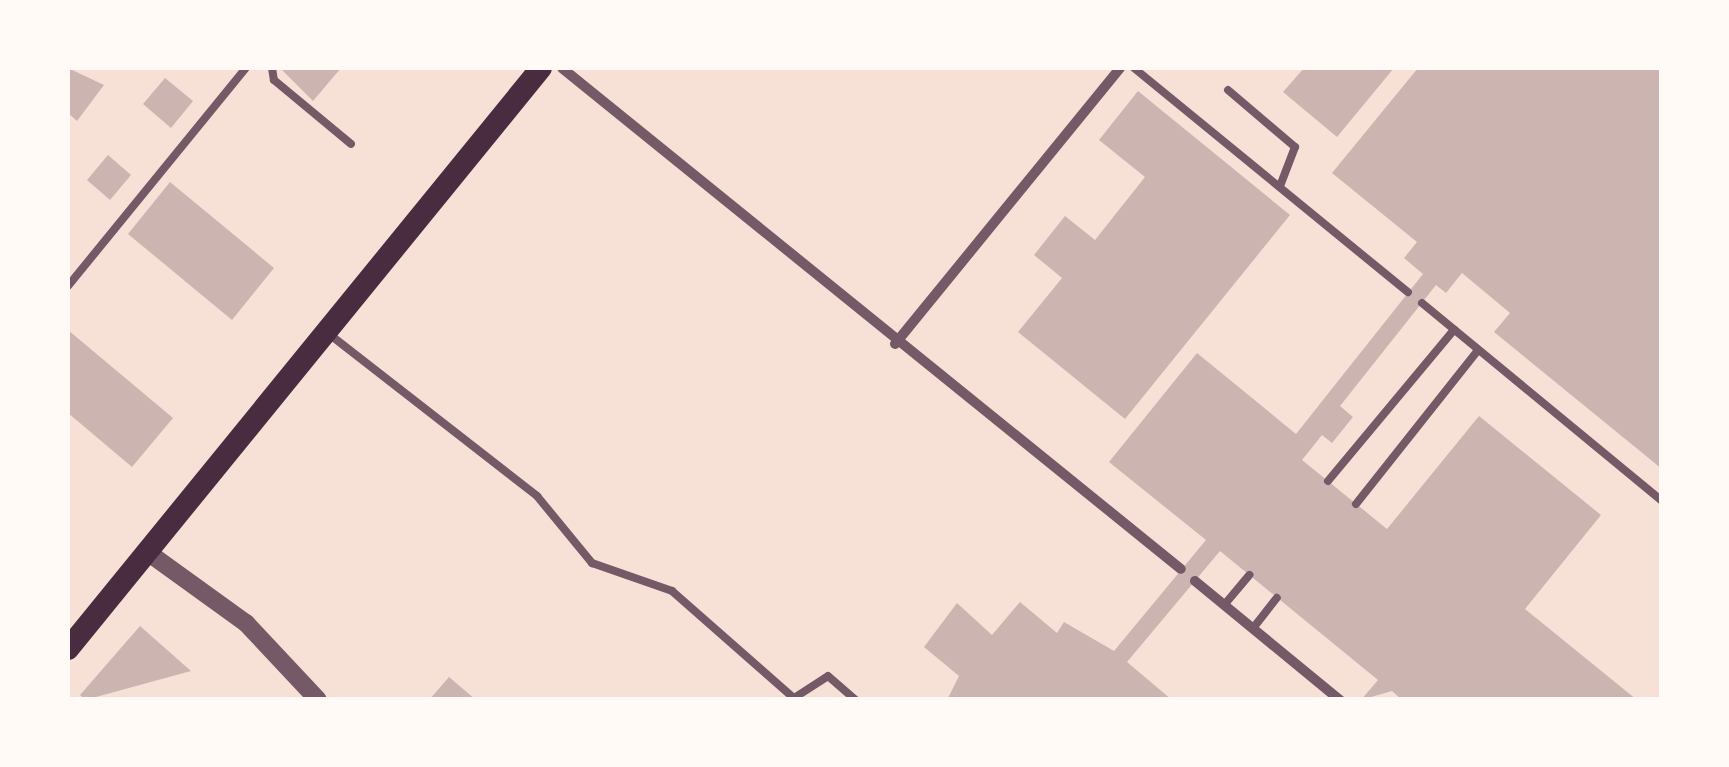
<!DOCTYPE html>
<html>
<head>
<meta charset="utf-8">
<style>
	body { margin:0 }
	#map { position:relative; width:1729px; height:767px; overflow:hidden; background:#f7e1d7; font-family:"Open Sans",sans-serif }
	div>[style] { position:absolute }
	.building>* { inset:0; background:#ccb4b1 }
	.service>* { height:8px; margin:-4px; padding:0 4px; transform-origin:4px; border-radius:4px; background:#755966 }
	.minor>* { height:10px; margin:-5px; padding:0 5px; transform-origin:5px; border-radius:5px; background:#755966 }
	.tertiary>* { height:18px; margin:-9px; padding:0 9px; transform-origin:9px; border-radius:9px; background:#755966 }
	.primary>* { height:22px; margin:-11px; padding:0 11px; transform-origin:11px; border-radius:11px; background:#4a2c40 }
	span { translate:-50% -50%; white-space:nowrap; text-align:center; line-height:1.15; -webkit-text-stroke:8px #fffaf5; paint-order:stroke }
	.frame { position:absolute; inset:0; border:70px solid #fffaf5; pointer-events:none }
</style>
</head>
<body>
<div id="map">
	<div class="building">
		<i style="clip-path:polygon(68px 68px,104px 85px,77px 121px,68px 113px)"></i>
		<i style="clip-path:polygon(280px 68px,341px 68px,313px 101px)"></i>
		<i style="clip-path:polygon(1304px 68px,1394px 68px,1337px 137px,1283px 92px)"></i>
		<i style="clip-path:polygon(1418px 68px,1662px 68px,1662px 469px,1494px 332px,1510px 313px,1462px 273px,1446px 293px,1436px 285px,1340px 406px,1353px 417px,1332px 443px,1322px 435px,1302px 460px,1387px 529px,1479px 416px,1601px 515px,1525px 609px,1637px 700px,1402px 700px,1392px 691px,1361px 700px,1378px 680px,1220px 551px,1127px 662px,1172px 700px,947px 700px,959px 676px,924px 647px,957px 603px,992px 635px,1020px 602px,1057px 633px,1064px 622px,1114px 651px,1206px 540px,1109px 462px,1197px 353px,1296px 434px,1423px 274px,1404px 258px,1417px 242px,1332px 173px)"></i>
		<i style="clip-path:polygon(165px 78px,193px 101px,171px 128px,143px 104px)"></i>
		<i style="clip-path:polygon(1138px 91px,1290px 215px,1125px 419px,1018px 332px,1062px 278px,1034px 255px,1065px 216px,1095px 240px,1145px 177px,1099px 140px)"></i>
		<i style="clip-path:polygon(108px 155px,131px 175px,110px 200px,87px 180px)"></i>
		<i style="clip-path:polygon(170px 182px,274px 268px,232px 320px,128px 234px)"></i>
		<i style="clip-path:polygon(68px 330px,173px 418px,132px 467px,68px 413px)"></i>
		<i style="clip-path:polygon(140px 626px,191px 671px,85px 700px,80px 695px)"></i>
		<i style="clip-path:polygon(449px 677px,476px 700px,429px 700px)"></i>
	</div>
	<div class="service">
		<i style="left:272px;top:68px;width:12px;rotate:81deg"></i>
		<i style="left:274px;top:80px;width:100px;rotate:39.7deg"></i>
		<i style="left:1134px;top:68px;width:354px;rotate:39.3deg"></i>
		<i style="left:1228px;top:90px;width:88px;rotate:40.4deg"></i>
		<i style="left:1295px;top:147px;width:42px;rotate:111deg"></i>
		<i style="left:68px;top:286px;width:281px;rotate:-50.8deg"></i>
		<i style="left:1422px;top:303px;width:311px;rotate:39.5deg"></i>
		<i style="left:329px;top:334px;width:264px;rotate:37.9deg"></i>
		<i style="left:537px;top:496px;width:87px;rotate:50.6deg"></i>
		<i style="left:592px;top:563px;width:85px;rotate:19.3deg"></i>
		<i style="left:672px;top:591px;width:162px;rotate:41.3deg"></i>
		<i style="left:794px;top:698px;width:40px;rotate:-32.9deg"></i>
		<i style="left:828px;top:676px;width:37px;rotate:41deg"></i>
		<i style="left:1328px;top:481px;width:197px;rotate:-50.2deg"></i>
		<i style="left:1356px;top:504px;width:196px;rotate:-51.6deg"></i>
		<i style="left:1225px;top:604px;width:38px;rotate:-50deg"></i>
		<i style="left:1254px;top:627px;width:37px;rotate:-52deg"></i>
	</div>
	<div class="minor">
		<i style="left:562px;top:68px;width:796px;rotate:38.99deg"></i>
		<i style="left:895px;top:344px;width:356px;rotate:-50.8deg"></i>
		<i style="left:1195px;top:581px;width:188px;rotate:39.4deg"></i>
	</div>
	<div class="tertiary">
		<i style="left:146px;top:551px;width:123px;rotate:35.8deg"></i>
		<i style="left:246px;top:623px;width:105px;rotate:46.9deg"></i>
	</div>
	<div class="primary">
		<i style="left:68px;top:649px;width:749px;rotate:-50.85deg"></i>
	</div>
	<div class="frame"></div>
</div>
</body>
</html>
